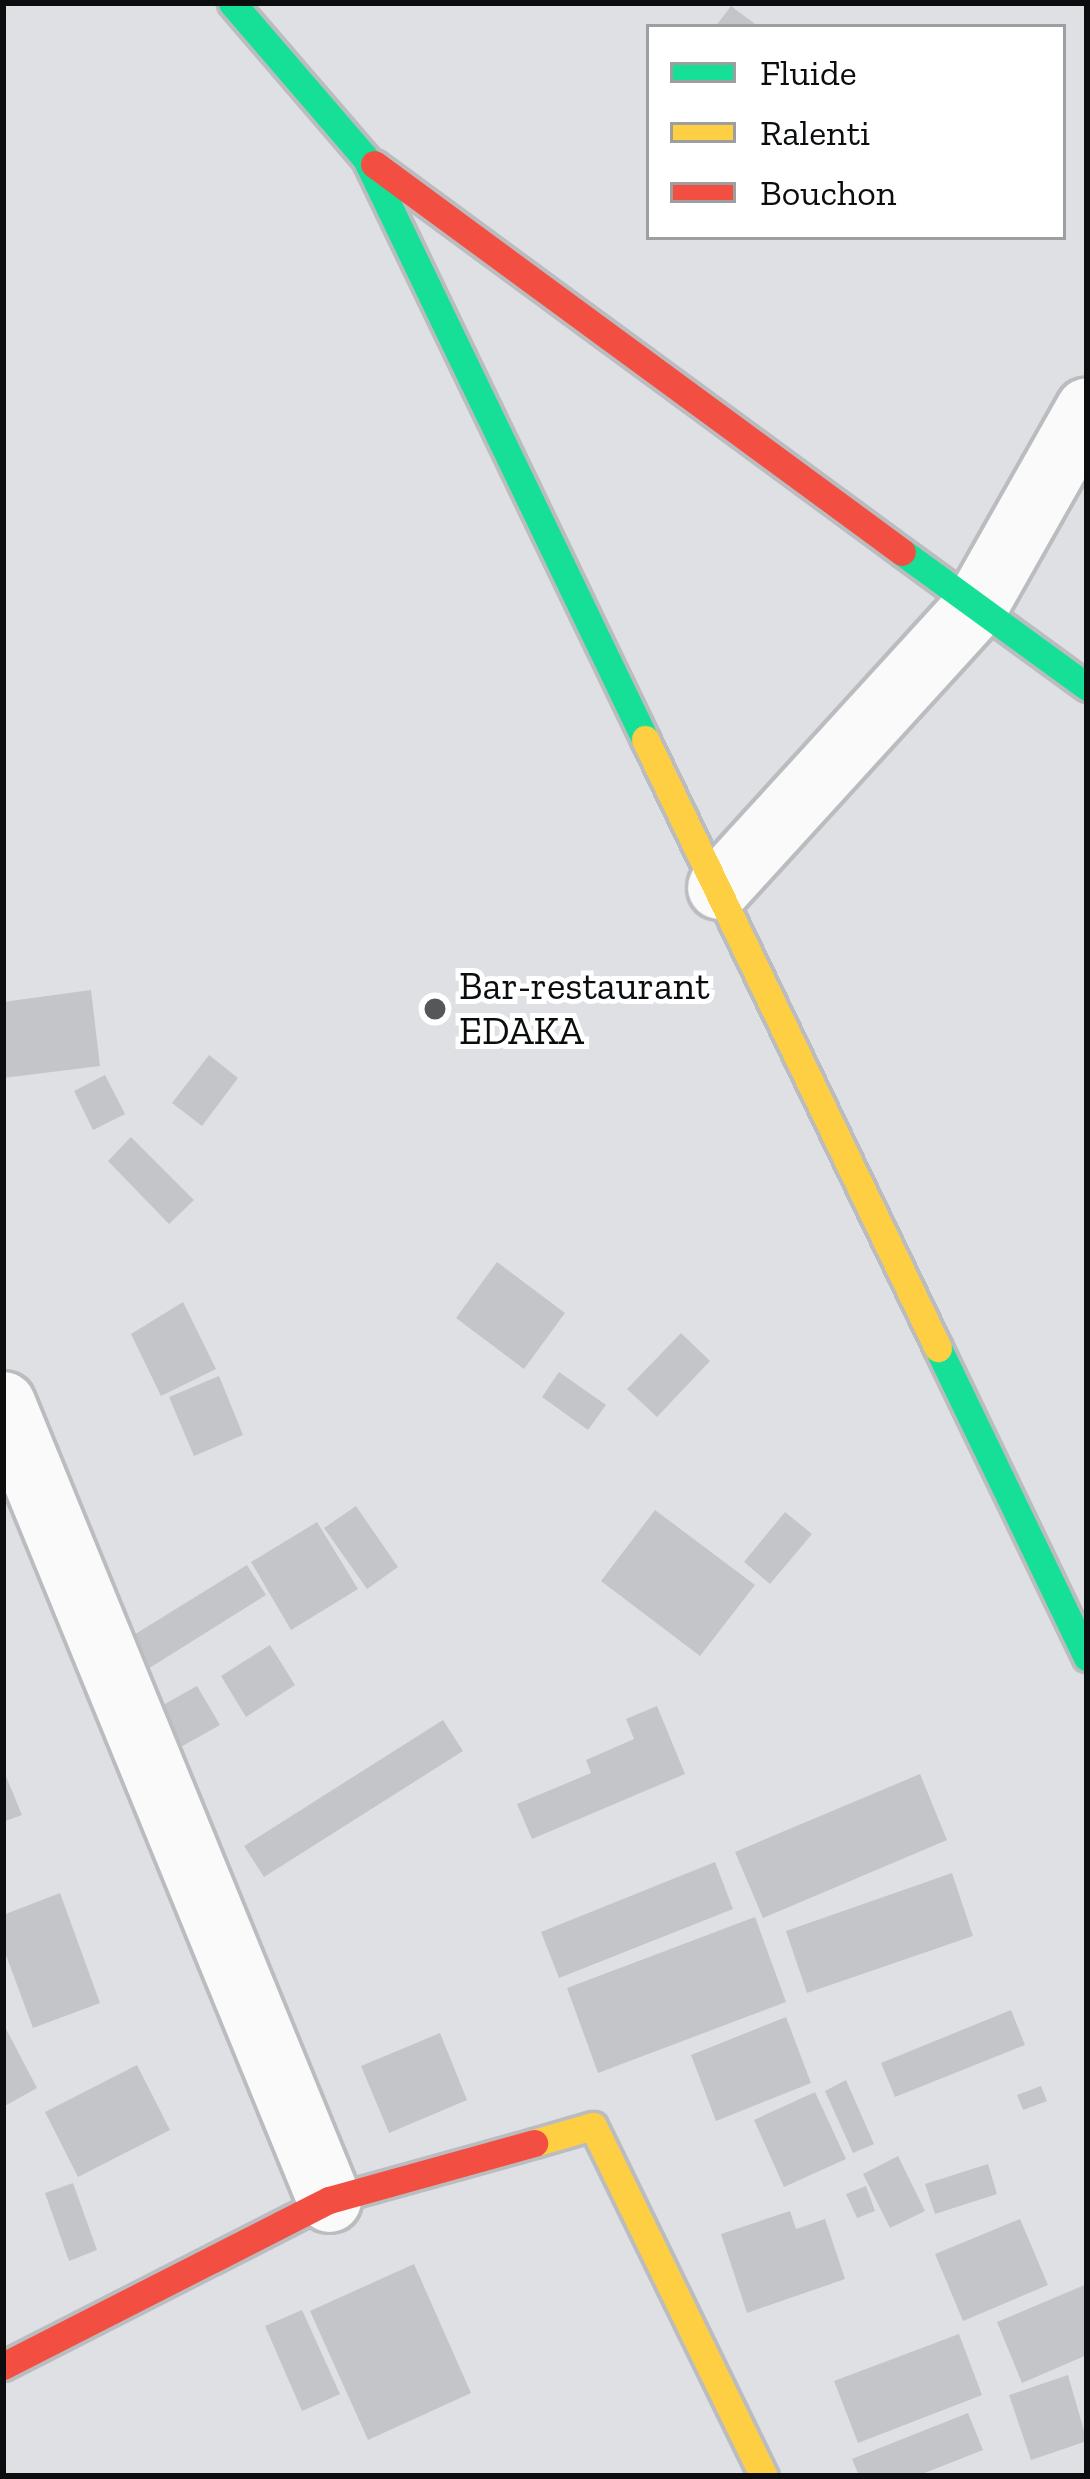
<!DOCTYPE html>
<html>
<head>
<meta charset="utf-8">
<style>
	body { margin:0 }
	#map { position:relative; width:1090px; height:2479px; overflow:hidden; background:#dee0e4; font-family:"Zilla Slab",serif }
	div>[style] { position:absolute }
	.building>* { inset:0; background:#c4c5c8 }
	.roads { filter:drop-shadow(3px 0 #bbbcbf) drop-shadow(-3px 0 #bbbcbf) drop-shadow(0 3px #bbbcbf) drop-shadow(0 -3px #bbbcbf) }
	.street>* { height:63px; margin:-31.5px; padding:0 31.5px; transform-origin:31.5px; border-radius:31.5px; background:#fafafb }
	.fast>* { height:27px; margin:-13.5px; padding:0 13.5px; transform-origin:13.5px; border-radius:13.5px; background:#16e098 }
	.slow>* { height:27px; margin:-13.5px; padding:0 13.5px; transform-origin:13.5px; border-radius:13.5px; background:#ffcf43 }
	.jam>* { height:27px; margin:-13.5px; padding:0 13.5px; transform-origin:13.5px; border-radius:13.5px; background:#f24e42 }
	.dots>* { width:33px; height:33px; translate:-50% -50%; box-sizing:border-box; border:6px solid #fff; border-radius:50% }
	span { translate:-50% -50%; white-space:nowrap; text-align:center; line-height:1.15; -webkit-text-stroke:10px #fff; paint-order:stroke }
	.poi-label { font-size:39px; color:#0b0d0f }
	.left { translate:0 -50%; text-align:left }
	.frame { position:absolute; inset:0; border:6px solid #0b0d0f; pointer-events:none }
	.legend { position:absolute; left:646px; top:24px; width:420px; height:216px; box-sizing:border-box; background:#fff; border:3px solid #9d9e9f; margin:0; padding:15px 21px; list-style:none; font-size:36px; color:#0b0d0f }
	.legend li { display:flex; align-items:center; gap:24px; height:60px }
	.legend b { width:60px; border:3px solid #9d9e9f }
</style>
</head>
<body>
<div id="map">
	<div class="building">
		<i style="clip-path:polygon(731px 6px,759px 27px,715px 27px)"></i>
		<i style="clip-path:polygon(91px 990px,100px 1066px,3px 1078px,3px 1002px)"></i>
		<i style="clip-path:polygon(209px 1055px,238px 1078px,202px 1126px,172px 1103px)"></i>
		<i style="clip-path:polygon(105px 1075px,125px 1114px,93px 1130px,74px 1091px)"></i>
		<i style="clip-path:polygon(131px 1137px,194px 1200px,169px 1224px,108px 1161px)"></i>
		<i style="clip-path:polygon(497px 1262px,565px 1313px,524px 1369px,456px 1318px)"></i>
		<i style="clip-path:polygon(183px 1302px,216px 1369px,161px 1396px,131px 1334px)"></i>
		<i style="clip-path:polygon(681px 1333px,710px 1361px,657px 1417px,627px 1389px)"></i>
		<i style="clip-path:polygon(559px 1372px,606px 1405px,588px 1430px,542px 1397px)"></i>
		<i style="clip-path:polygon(219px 1376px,243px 1435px,194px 1456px,169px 1397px)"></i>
		<i style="clip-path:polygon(356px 1506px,398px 1567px,367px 1589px,324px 1528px)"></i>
		<i style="clip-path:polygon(655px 1510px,755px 1585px,700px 1656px,601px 1581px)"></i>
		<i style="clip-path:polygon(785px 1512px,812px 1534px,770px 1584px,744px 1562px)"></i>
		<i style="clip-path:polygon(317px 1522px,358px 1589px,291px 1630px,251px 1562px)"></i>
		<i style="clip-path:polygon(247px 1565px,266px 1595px,143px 1672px,124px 1641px)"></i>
		<i style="clip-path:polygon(270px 1645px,295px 1685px,246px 1717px,221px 1676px)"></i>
		<i style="clip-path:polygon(197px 1686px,220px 1725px,170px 1753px,147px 1714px)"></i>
		<i style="clip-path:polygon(657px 1706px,685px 1774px,532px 1839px,517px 1804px,591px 1773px,586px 1760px,634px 1739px,626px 1719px)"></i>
		<i style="clip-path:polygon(443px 1720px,463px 1751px,264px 1877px,244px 1846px)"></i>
		<i style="clip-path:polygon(3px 1769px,22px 1815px,3px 1822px)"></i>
		<i style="clip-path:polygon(920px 1774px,947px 1840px,763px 1918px,735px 1852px)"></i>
		<i style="clip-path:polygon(715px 1862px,733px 1909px,559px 1978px,541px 1932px)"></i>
		<i style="clip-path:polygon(952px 1873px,973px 1936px,807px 1993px,786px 1931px)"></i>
		<i style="clip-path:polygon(60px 1893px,100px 2003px,33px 2028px,3px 1947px,3px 1915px)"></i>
		<i style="clip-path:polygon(755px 1917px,786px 2002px,598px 2073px,567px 1988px)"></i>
		<i style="clip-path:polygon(1011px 2010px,1025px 2045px,895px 2097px,881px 2063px)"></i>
		<i style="clip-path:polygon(786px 2017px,811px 2083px,716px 2121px,691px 2055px)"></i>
		<i style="clip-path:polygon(3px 2023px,37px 2088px,3px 2107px)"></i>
		<i style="clip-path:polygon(440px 2033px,467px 2100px,389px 2133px,361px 2066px)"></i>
		<i style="clip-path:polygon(137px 2065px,170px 2130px,78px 2177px,45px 2112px)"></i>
		<i style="clip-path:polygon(846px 2080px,874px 2144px,853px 2153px,825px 2091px)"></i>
		<i style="clip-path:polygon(1041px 2086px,1047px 2101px,1023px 2110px,1017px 2095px)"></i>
		<i style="clip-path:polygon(815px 2092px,846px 2159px,784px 2187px,754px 2120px)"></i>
		<i style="clip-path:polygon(898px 2156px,925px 2211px,890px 2228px,863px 2174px)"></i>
		<i style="clip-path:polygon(988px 2164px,997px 2194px,935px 2214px,925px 2184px)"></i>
		<i style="clip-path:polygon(73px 2183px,97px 2250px,69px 2261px,45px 2193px)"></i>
		<i style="clip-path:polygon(866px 2186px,875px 2211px,857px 2218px,846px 2194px)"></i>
		<i style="clip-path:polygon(790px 2211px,796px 2229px,825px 2219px,845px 2279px,747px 2313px,721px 2234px)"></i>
		<i style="clip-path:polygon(1020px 2219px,1048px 2285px,963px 2321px,935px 2254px)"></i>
		<i style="clip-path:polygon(414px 2264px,471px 2393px,368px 2440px,310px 2311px)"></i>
		<i style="clip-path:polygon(1087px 2284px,1087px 2355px,1022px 2383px,997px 2322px)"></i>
		<i style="clip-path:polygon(302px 2310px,340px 2394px,302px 2411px,265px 2326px)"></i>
		<i style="clip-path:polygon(959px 2334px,982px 2395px,858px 2443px,834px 2381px)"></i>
		<i style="clip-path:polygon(1068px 2375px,1087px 2441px,1031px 2460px,1009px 2395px)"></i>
		<i style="clip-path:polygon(968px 2413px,983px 2450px,917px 2476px,859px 2476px,852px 2459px)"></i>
	</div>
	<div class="roads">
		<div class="street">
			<i style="left:719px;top:887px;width:379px;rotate:-47.6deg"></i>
			<i style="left:975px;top:607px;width:227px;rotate:-60.5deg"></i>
			<i style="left:3px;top:1403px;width:861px;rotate:67.75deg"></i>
		</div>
		<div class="fast">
			<i style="left:232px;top:3px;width:206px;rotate:49.3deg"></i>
			<i style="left:366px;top:159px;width:644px;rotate:64.31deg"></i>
			<i style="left:902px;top:552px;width:229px;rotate:36.1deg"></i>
			<i style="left:938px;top:1348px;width:343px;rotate:64.3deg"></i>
		</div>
		<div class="slow">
			<i style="left:645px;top:739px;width:676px;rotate:64.31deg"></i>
			<i style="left:534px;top:2143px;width:61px;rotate:-16.1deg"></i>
			<i style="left:593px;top:2126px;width:390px;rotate:64deg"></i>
		</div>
		<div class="jam">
			<i style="left:374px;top:164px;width:655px;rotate:36.31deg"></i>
			<i style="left:3px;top:2366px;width:366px;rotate:-27deg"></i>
			<i style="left:329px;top:2200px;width:213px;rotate:-15.5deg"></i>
		</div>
	</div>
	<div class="dots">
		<i style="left:435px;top:1009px;background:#55575a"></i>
	</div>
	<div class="poi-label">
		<span class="left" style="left:459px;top:1009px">Bar-restaurant<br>EDAKA</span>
	</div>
	<div class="frame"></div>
	<ul class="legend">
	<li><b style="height:15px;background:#16e098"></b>Fluide</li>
	<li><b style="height:15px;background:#ffcf43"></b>Ralenti</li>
	<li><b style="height:15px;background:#f24e42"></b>Bouchon</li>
	</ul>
</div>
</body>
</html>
